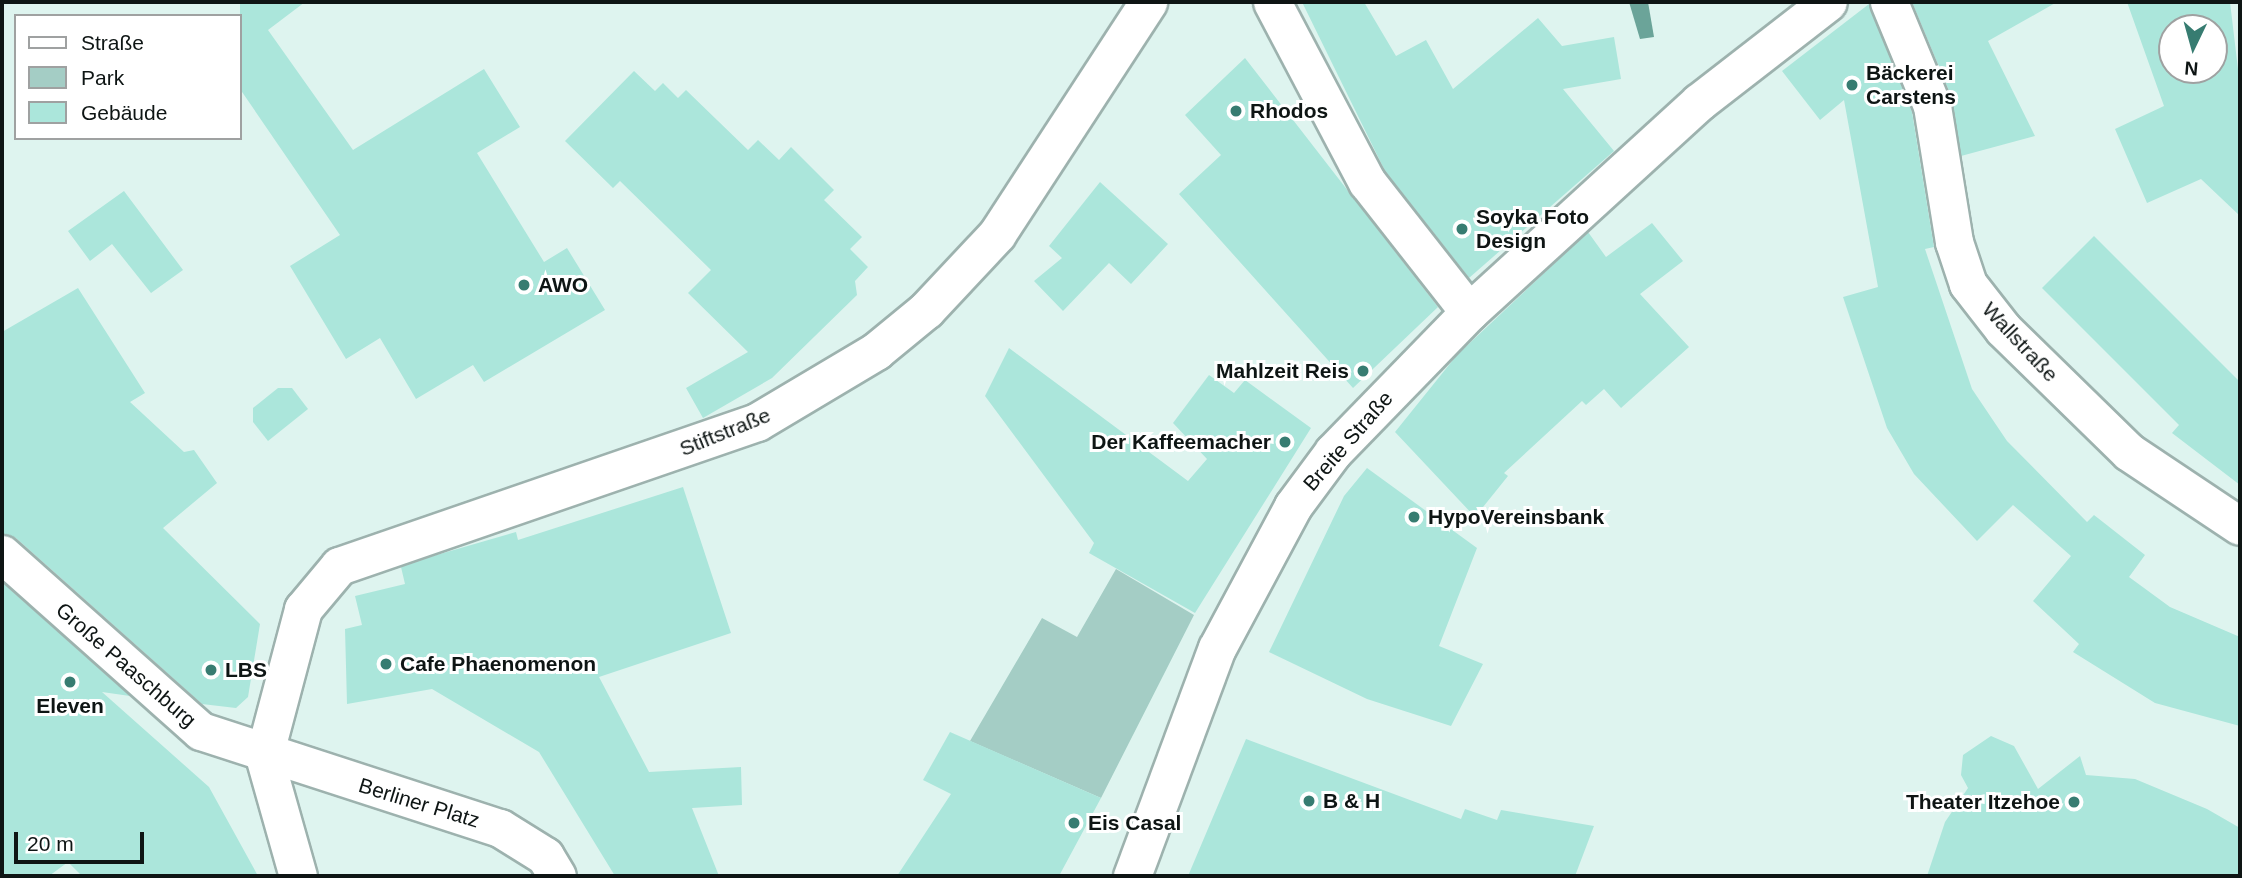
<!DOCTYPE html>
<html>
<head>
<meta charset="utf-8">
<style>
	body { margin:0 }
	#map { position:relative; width:2242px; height:878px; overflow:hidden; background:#def4ef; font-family:Arial,sans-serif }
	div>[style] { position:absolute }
	.green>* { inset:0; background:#a4cdc5 }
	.water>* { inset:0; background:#6ba499 }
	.building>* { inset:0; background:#abe6db }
	.roads { filter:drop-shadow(2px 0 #9db2ae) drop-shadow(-2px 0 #9db2ae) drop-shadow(0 2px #9db2ae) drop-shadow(0 -2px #9db2ae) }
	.street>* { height:37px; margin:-18.5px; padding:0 18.5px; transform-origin:18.5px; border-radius:18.5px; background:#fff }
	.dots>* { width:19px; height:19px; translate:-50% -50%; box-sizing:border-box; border:4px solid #fff; border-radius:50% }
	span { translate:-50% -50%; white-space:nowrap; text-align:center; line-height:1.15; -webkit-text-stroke:6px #fff; paint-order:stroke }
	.poi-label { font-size:21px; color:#0e1514; font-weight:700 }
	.left { translate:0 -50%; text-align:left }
	.right { translate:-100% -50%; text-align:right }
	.street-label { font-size:21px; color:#0e1514 }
	.frame { position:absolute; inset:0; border:4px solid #0e1514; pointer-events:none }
	.legend { position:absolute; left:14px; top:14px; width:228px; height:126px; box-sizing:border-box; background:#fff; border:2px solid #9fa1a1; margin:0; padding:9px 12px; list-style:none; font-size:21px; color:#0e1514 }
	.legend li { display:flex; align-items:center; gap:14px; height:35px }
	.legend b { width:35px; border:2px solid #9fa1a1 }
	.north { position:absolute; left:2158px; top:14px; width:70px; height:70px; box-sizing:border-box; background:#fff; border:2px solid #9fa1a1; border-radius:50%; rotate:185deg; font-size:19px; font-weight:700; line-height:28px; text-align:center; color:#0e1514 }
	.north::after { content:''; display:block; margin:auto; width:24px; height:32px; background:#377c71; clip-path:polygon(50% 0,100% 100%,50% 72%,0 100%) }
	.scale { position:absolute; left:14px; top:832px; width:130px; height:32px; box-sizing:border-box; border:4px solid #0e1514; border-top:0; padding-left:9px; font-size:21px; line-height:24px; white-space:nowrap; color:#0e1514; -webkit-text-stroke:5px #fff; paint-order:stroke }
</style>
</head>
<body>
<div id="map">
	<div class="green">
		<i style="clip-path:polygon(1116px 569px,1194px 615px,1101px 798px,970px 741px,1042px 618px,1077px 637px)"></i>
	</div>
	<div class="water">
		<i style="clip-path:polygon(1629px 2px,1648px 2px,1654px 37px,1640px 39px)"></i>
	</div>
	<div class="building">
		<i style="clip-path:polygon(240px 2px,305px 2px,268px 30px,353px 150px,484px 69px,520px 127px,477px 153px,544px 262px,567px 248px,605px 310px,484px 382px,473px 365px,416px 399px,380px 338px,346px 359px,290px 266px,340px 235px,240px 89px)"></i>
		<i style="clip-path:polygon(1302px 2px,1364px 2px,1396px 56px,1426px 40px,1453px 89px,1538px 18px,1562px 46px,1614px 37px,1621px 79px,1563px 89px,1614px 151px,1469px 278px,1385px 171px)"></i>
		<i style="clip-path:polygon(1912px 2px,2057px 2px,1988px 41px,2035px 136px,1961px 156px,1952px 98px)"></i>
		<i style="clip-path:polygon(evenodd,2127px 2px,2230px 2px,2240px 86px,2240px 216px,2201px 179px,2147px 203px,2115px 129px,2164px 106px,2127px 2px,2172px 28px,2214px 28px,2214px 70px,2172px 70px,2172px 28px)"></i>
		<i style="clip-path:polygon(1869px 4px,1912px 112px,1934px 247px,1925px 249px,1972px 389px,2007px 441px,2087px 522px,2094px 515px,2145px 555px,2129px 577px,2170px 607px,2240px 637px,2240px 726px,2155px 703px,2073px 652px,2079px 644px,2033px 601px,2071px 556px,2013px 505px,1977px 541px,1914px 474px,1887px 428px,1843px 297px,1878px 287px,1844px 100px,1820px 120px,1782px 71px)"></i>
		<i style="clip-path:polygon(1245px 58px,1438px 307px,1353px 388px,1179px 194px,1221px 155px,1185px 115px)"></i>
		<i style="clip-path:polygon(634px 71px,655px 91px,663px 83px,678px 98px,686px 90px,748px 150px,758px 140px,779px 160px,791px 147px,834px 190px,824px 200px,862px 237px,850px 249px,868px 267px,855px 281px,857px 295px,772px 378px,703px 418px,686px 388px,748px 352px,688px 293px,711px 270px,620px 181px,613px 188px,565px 141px)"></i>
		<i style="clip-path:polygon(1100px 182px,1168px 244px,1131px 284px,1109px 263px,1063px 311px,1034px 281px,1062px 258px,1049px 246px)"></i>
		<i style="clip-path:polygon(124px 191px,183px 270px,151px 293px,112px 244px,90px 261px,68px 231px)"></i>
		<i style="clip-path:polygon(1652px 223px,1683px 261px,1640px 294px,1689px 347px,1621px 408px,1604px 389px,1586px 405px,1582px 401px,1504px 473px,1508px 476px,1475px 517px,1395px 432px,1457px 355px,1588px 232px,1606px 257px)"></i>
		<i style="clip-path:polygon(2094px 236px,2240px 382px,2240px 485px,2172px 433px,2179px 425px,2042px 288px)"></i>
		<i style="clip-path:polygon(78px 288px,145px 393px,130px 402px,184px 452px,194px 450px,217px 483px,163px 528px,260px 624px,248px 697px,236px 708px,202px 704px,16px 538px,2px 534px,2px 332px)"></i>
		<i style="clip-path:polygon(1009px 348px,1188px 481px,1207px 459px,1173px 423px,1209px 375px,1234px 393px,1245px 380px,1311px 428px,1195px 613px,1089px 553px,1094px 543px,985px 396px)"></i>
		<i style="clip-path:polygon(278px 388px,292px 388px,308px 409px,268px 441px,253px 422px,253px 408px)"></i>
		<i style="clip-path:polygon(1367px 468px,1477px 548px,1439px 646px,1483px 664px,1451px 726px,1367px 699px,1269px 652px,1344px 496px)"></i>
		<i style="clip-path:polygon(683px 487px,731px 633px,599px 677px,649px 772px,741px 767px,742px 805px,692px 808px,719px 876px,615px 876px,539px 752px,432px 689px,347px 704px,345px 629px,362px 625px,355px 596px,405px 584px,401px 567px,433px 556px,516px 532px,518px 540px)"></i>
		<i style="clip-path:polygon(2px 582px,130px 696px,102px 692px,209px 787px,258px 876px,82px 876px,68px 862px,49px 876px,2px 876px)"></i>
		<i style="clip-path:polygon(950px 732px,1101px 798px,1059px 876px,897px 876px,951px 794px,923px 780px)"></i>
		<i style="clip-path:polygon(1991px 736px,2014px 746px,2038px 789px,2080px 756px,2086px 775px,2135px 779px,2207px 809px,2240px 828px,2240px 876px,1927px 876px,1945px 822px,1968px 788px,1961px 775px,1963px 755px)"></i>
		<i style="clip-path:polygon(1246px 739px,1461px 819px,1465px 809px,1497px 820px,1501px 810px,1594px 826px,1575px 876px,1188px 876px)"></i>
	</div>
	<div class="roads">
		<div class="street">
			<i style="left:1272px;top:2px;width:204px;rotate:62.2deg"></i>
			<i style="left:1367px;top:182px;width:165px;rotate:51.9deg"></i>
			<i style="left:1889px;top:2px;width:113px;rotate:67.5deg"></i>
			<i style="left:1932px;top:106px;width:138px;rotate:80.8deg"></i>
			<i style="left:1954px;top:242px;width:44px;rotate:71.6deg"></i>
			<i style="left:1968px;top:284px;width:57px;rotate:52.1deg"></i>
			<i style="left:2003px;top:329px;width:176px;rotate:44.3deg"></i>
			<i style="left:2129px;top:452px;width:133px;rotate:33.7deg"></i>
			<i style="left:2px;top:554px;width:266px;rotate:41.7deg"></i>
			<i style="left:201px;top:731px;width:314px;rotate:18deg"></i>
			<i style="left:500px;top:828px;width:53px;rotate:31.9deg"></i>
			<i style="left:545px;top:856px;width:23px;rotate:59deg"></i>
			<i style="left:264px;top:756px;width:152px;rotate:-75.1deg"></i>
			<i style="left:303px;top:609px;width:56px;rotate:-50.1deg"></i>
			<i style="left:339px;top:566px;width:442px;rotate:-19deg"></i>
			<i style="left:757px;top:422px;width:139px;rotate:-30.8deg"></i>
			<i style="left:876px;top:351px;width:65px;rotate:-39.4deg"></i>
			<i style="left:926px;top:310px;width:104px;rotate:-46.9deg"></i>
			<i style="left:997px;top:234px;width:277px;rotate:-56.9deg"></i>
			<i style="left:264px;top:756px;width:125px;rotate:74.2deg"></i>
			<i style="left:1132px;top:876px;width:243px;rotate:-69.6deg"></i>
			<i style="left:1217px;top:648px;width:161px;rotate:-61.8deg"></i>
			<i style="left:1293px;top:506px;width:67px;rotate:-53.5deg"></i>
			<i style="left:1333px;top:452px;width:195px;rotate:-45.8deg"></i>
			<i style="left:1469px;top:312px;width:311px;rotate:-42.4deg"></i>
			<i style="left:1699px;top:102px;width:163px;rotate:-37.8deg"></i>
		</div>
	</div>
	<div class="dots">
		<i style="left:1852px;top:85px;background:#377c71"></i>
		<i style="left:1236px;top:111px;background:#377c71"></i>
		<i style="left:1462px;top:229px;background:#377c71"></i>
		<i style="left:524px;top:285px;background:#377c71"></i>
		<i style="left:1363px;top:371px;background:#377c71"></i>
		<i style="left:1285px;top:442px;background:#377c71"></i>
		<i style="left:1414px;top:517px;background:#377c71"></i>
		<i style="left:386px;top:664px;background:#377c71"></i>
		<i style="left:211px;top:670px;background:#377c71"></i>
		<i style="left:70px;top:682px;background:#377c71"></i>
		<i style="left:1309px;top:801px;background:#377c71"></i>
		<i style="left:2074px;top:802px;background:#377c71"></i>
		<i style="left:1074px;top:823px;background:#377c71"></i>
	</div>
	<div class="poi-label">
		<span class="left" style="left:1866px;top:85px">Bäckerei<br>Carstens</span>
		<span class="left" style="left:1250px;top:111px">Rhodos</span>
		<span class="left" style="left:1476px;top:229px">Soyka Foto<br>Design</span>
		<span class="left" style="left:538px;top:285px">AWO</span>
		<span class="right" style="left:1349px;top:371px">Mahlzeit Reis</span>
		<span class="right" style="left:1271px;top:442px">Der Kaffeemacher</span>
		<span class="left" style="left:1428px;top:517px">HypoVereinsbank</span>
		<span class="left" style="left:400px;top:664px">Cafe Phaenomenon</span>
		<span class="left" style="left:225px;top:670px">LBS</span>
		<span style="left:70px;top:706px">Eleven</span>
		<span class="left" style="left:1323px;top:801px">B &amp; H</span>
		<span class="right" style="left:2060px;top:802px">Theater Itzehoe</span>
		<span class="left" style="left:1088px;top:823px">Eis Casal</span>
	</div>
	<div class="street-label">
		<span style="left:2020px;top:342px;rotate:47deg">Wallstraße</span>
		<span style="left:725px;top:432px;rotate:-22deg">Stiftstraße</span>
		<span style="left:1348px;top:441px;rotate:-49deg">Breite Straße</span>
		<span style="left:126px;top:665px;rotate:41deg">Große Paaschburg</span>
		<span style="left:419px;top:803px;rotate:17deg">Berliner Platz</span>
	</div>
	<div class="frame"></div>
	<ul class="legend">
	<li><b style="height:9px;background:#fff"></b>Straße</li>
	<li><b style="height:19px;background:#a4cdc5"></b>Park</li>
	<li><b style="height:19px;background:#abe6db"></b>Gebäude</li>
	</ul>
	<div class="north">N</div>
	<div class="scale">20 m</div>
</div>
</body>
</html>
